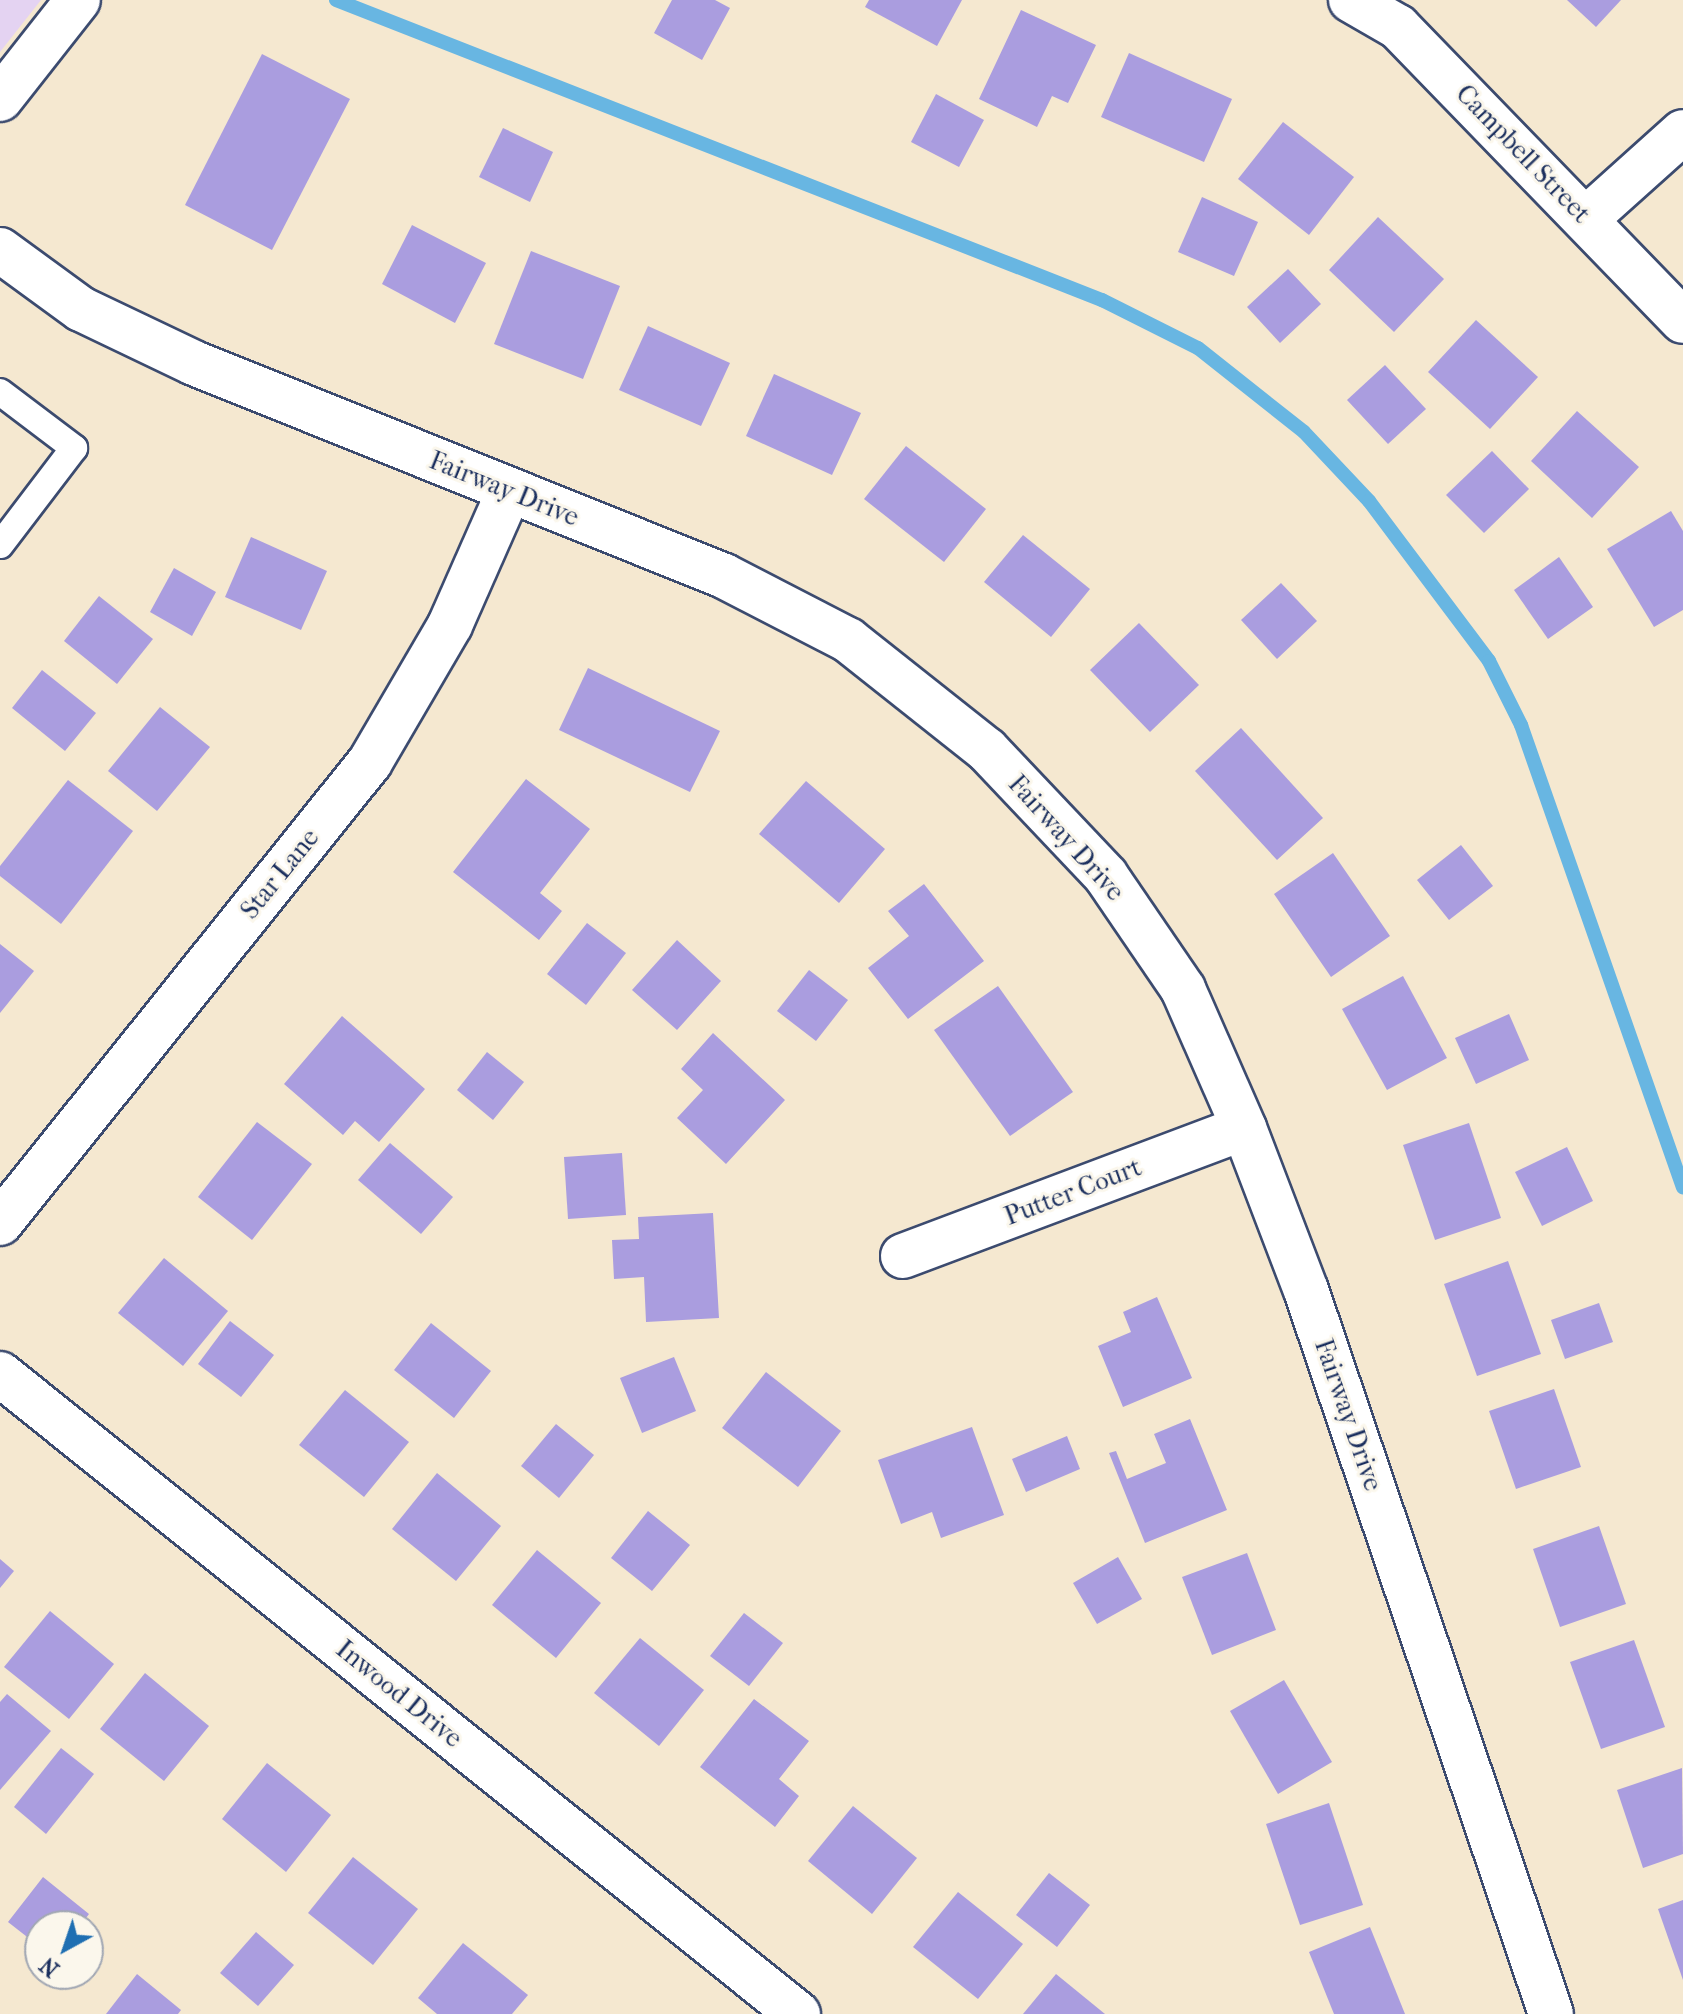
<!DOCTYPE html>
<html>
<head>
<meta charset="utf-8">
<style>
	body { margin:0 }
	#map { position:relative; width:1683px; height:2014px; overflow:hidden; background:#f5e8d0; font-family:"IM FELL French Canon",serif }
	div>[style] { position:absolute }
	.built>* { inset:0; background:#e4d3f2 }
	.stream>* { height:14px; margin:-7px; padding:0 7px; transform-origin:7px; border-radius:7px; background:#68b6e2 }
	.building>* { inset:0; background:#aa9ddf }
	.roads { filter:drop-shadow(2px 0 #3c4b6f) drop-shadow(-2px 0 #3c4b6f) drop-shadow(0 2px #3c4b6f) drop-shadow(0 -2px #3c4b6f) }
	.service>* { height:26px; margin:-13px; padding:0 13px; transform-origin:13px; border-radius:13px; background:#fff }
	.minor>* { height:44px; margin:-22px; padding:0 22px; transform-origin:22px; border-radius:22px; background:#fff }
	.tertiary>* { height:44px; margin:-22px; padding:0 22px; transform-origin:22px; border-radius:22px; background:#fff }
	span { translate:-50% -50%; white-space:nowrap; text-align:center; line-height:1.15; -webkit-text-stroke:6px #fbf7ec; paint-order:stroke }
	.street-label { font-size:26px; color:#1b2f5e }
	.north { position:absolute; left:24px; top:1910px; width:80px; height:80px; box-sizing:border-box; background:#fbf7ec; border:2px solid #a1a7b3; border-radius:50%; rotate:220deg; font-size:22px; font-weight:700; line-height:32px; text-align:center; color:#1b2f5e }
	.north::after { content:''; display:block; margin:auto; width:28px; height:36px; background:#1f6fb2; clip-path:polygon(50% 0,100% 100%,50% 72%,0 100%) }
</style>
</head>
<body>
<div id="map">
	<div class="built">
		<i style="clip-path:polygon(0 0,41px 0,0 52px)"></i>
	</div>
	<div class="stream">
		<i style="left:336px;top:0;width:823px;rotate:21.39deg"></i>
		<i style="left:1102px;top:300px;width:107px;rotate:26.6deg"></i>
		<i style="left:1198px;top:348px;width:135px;rotate:38.4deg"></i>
		<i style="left:1304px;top:432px;width:95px;rotate:46.7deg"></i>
		<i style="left:1369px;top:501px;width:200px;rotate:53.1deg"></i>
		<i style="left:1489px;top:661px;width:72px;rotate:63.4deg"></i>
		<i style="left:1521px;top:725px;width:490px;rotate:70.7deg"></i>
	</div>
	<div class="building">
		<i style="clip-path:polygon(672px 0,715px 0,730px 8px,702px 60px,654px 33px)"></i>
		<i style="clip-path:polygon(869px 0,962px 0,937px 46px,865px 7px)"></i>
		<i style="clip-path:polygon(1567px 0,1621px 0,1596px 27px)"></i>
		<i style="clip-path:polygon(1021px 10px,1096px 45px,1068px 103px,1052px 96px,1037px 127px,979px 99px)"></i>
		<i style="clip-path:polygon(1129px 53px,1232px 99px,1204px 162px,1101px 117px)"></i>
		<i style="clip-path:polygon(262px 54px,350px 99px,272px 250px,185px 205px)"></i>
		<i style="clip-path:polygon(936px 94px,984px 120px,959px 167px,911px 142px)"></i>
		<i style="clip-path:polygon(1283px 122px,1354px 177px,1309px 235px,1238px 179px)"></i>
		<i style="clip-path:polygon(503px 128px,553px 152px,530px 202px,479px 177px)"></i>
		<i style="clip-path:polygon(1202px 197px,1258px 222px,1234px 276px,1178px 252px)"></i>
		<i style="clip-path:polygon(1378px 217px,1444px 279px,1394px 332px,1329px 270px)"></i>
		<i style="clip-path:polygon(412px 225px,486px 263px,455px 323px,382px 284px)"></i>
		<i style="clip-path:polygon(531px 251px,620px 286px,583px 379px,494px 344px)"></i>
		<i style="clip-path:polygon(1288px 269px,1321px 304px,1280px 343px,1247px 307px)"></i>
		<i style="clip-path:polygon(1476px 320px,1538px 377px,1490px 429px,1428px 372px)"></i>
		<i style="clip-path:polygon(648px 326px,730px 363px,701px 426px,619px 390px)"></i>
		<i style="clip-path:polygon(1385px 365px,1426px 409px,1388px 444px,1347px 400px)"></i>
		<i style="clip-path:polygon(774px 374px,861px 413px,832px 475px,746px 436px)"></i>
		<i style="clip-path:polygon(1577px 411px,1639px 467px,1592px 518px,1531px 461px)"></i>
		<i style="clip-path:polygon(906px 446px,986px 509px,944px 562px,864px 499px)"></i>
		<i style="clip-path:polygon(1492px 451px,1529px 489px,1484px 533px,1446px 495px)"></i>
		<i style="clip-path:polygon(1671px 511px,1683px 531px,1683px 610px,1654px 627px,1607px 549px)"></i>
		<i style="clip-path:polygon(1023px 535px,1090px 589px,1051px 637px,984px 582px)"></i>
		<i style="clip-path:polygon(251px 537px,327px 571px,301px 630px,225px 597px)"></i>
		<i style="clip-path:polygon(1559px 557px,1593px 607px,1548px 639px,1514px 590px)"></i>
		<i style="clip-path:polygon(174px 568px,216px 592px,192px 636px,150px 612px)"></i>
		<i style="clip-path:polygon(1281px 583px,1317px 621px,1277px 659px,1241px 620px)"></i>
		<i style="clip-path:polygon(99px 596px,153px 639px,117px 684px,64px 641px)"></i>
		<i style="clip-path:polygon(1139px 623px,1199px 685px,1150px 732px,1090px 670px)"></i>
		<i style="clip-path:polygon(588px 668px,720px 731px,690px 792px,559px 730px)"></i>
		<i style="clip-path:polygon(42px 670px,96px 713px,65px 751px,12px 708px)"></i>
		<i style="clip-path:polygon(160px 707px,210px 747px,157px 811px,108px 771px)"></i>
		<i style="clip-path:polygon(1241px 728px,1323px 818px,1277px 860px,1195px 771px)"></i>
		<i style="clip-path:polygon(526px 779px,590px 829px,540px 893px,562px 911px,539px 940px,453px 872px)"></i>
		<i style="clip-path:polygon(68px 780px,133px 831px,61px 924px,0 876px,0 866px)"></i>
		<i style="clip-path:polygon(806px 781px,885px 849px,839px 903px,759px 834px)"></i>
		<i style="clip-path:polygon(1461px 845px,1493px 886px,1449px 920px,1417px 880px)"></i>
		<i style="clip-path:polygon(1333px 853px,1390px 936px,1331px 977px,1274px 894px)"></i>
		<i style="clip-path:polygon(924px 884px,984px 961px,908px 1019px,868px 968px,909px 936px,888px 911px)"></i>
		<i style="clip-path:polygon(587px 923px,626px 953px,586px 1005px,547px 974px)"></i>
		<i style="clip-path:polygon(677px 940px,721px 981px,677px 1030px,632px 990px)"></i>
		<i style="clip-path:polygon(0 944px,34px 971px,0 1013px)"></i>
		<i style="clip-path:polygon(809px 970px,848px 1000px,816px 1041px,777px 1011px)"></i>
		<i style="clip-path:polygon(1403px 976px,1447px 1058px,1387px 1090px,1342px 1009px)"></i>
		<i style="clip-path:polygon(998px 986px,1073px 1092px,1010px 1136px,934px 1030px)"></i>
		<i style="clip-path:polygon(1509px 1014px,1529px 1060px,1476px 1084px,1455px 1038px)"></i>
		<i style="clip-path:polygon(342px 1016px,425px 1089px,379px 1142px,355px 1121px,343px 1135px,284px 1084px)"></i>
		<i style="clip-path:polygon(713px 1033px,785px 1100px,726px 1164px,677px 1118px,703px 1090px,681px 1069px)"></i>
		<i style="clip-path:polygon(487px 1052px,524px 1082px,493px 1120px,457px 1090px)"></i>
		<i style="clip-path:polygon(257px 1122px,312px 1164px,252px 1240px,198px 1197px)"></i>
		<i style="clip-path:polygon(1469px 1123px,1501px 1218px,1435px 1240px,1403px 1145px)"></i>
		<i style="clip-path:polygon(390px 1143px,453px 1197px,421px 1234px,358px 1180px)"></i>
		<i style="clip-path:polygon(1567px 1147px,1593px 1201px,1542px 1226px,1515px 1172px)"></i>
		<i style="clip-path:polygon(622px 1153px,626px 1215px,568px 1219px,564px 1157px)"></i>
		<i style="clip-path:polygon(713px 1213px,719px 1318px,646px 1322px,644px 1277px,614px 1279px,612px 1240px,639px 1239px,638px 1217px)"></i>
		<i style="clip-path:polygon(164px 1258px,228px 1311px,183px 1366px,118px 1313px)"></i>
		<i style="clip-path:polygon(1508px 1261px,1541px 1354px,1477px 1376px,1444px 1284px)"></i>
		<i style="clip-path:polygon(1157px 1297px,1192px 1378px,1123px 1407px,1098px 1346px,1131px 1332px,1123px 1312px)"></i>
		<i style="clip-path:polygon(1599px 1303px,1613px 1342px,1565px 1359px,1551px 1320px)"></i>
		<i style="clip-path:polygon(230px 1321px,274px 1355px,241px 1397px,198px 1364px)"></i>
		<i style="clip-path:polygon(431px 1323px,491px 1371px,454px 1418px,394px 1370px)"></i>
		<i style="clip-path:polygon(674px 1357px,696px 1411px,642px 1433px,620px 1378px)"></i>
		<i style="clip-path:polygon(766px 1372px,841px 1431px,798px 1487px,722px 1428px)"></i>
		<i style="clip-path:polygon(1554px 1389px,1581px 1467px,1516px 1489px,1489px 1411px)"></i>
		<i style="clip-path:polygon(345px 1390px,409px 1442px,364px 1497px,299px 1445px)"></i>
		<i style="clip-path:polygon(1190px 1419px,1227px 1510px,1145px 1543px,1109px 1453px,1116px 1451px,1127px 1479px,1166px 1463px,1154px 1434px)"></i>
		<i style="clip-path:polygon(556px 1424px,594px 1455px,559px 1498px,521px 1466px)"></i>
		<i style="clip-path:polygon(972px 1427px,1004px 1515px,941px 1538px,932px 1512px,901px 1524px,878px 1460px)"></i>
		<i style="clip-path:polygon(1067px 1436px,1080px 1469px,1026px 1492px,1012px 1459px)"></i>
		<i style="clip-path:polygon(437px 1473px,501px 1526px,456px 1581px,392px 1529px)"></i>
		<i style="clip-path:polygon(648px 1511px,690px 1545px,652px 1591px,611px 1558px)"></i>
		<i style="clip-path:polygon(1599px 1526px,1626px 1604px,1560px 1627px,1533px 1549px)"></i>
		<i style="clip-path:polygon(537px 1550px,601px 1603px,556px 1658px,492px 1605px)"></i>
		<i style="clip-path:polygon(1247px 1553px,1276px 1630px,1212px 1655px,1182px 1577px)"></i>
		<i style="clip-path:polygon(1118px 1557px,1142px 1599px,1097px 1624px,1073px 1583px)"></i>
		<i style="clip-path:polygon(0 1559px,14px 1571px,0 1588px)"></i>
		<i style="clip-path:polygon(50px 1611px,114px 1664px,69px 1719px,4px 1667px)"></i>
		<i style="clip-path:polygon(744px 1613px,783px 1643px,749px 1686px,710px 1656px)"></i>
		<i style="clip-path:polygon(640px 1638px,704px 1690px,659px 1746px,594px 1693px)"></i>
		<i style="clip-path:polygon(1634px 1640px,1665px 1727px,1601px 1749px,1570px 1662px)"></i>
		<i style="clip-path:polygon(145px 1673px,209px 1726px,164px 1781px,100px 1729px)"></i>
		<i style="clip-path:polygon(1284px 1680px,1332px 1762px,1278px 1794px,1230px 1711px)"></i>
		<i style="clip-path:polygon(7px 1694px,51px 1731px,0 1790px,0 1702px)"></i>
		<i style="clip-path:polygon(754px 1699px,809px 1741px,779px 1779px,799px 1796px,775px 1827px,700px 1767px)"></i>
		<i style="clip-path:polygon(61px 1748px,94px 1774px,46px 1834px,14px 1807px)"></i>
		<i style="clip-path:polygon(267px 1763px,331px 1815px,286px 1872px,222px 1819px)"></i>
		<i style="clip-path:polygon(1682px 1768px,1683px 1854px,1643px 1868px,1617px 1790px)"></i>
		<i style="clip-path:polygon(1329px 1803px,1363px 1905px,1300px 1925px,1266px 1824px)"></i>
		<i style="clip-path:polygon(853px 1806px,917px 1858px,872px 1914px,808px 1861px)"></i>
		<i style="clip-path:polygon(353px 1857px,418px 1909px,373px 1965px,308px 1913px)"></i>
		<i style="clip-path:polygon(1049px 1873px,1090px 1905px,1057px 1947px,1016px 1915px)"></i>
		<i style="clip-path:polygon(43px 1877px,89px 1914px,80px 1926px,40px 1926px,40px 1947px,8px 1922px)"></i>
		<i style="clip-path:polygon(958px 1892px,1023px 1944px,978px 1999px,913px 1947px)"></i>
		<i style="clip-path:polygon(1683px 1900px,1683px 1980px,1658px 1909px)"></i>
		<i style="clip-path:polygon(1370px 1927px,1405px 2014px,1334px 2014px,1309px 1952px)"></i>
		<i style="clip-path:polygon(256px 1932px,294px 1965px,258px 2006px,220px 1973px)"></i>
		<i style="clip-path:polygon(463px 1943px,528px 1995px,512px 2014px,437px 2014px,418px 1998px)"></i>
		<i style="clip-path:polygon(137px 1974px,181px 2010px,178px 2014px,106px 2014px)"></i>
		<i style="clip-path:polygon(1056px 1974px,1105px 2014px,1023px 2014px)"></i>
	</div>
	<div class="roads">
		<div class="service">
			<i style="left:0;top:392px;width:93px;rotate:37.1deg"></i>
			<i style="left:74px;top:448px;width:122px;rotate:127.3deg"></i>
		</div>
		<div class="minor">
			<i style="left:1351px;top:0;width:54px;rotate:29.9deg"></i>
			<i style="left:1398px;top:27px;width:409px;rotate:45.9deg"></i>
			<i style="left:1586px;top:219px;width:130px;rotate:-41.9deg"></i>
			<i style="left:0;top:250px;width:100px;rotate:36.1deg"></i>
			<i style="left:81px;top:309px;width:125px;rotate:25.5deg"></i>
			<i style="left:194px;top:363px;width:571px;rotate:21.89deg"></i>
			<i style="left:724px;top:576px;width:140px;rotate:27.3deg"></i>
			<i style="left:848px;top:640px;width:177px;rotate:38.4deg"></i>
			<i style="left:987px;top:750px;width:173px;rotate:46.6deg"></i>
			<i style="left:1106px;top:876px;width:137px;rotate:55.7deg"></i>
			<i style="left:1183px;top:989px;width:152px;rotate:66.3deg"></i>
			<i style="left:1244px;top:1128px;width:173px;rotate:69.1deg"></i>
			<i style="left:1306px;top:1290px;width:764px;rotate:71.3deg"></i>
			<i style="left:0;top:1223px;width:591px;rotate:-51.25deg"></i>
			<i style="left:370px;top:762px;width:159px;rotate:-59.7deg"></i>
			<i style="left:450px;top:625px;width:146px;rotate:-66.2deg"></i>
			<i style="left:903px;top:1256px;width:364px;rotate:-20.6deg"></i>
			<i style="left:0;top:1374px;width:1023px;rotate:38.73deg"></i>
		</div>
		<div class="tertiary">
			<i style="left:0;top:99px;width:126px;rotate:-51.8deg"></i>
		</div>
	</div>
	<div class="street-label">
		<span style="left:1523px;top:154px;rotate:46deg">Campbell Street</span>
		<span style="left:504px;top:489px;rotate:22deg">Fairway Drive</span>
		<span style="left:1066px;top:838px;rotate:48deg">Fairway Drive</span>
		<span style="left:280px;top:874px;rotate:-51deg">Star Lane</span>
		<span style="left:1073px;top:1192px;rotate:-21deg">Putter Court</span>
		<span style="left:1348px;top:1415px;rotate:71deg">Fairway Drive</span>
		<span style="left:399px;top:1694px;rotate:39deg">Inwood Drive</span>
	</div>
	<div class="north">N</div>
</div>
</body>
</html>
